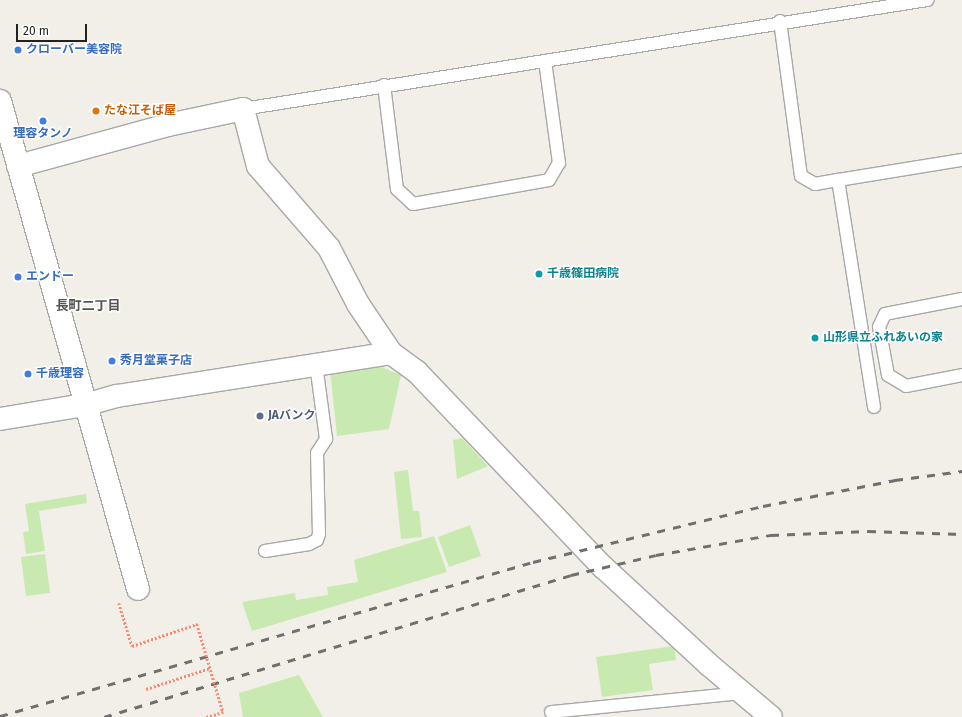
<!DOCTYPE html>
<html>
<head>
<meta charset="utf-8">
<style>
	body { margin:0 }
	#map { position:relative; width:962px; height:717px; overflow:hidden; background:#f1efe8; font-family:"Fira Sans","Noto Sans JP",sans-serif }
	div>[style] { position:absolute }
	.grass>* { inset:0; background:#c8eab0 }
	.path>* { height:2.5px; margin-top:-1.25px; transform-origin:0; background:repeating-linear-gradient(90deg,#f88a73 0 2px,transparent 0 4px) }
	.roads { filter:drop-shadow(1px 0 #a8a8a8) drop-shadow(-1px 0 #a8a8a8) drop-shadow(0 1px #a8a8a8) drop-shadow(0 -1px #a8a8a8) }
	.service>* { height:12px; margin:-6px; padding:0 6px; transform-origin:6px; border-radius:6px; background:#fff }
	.minor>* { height:22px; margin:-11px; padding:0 11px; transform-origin:11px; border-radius:11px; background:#fff }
	.tertiary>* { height:22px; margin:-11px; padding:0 11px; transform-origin:11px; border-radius:11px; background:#fff }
	.rail>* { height:3px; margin-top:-1.5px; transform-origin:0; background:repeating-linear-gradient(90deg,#6f6f6f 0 8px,transparent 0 16px) }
	.path-bridge>* { height:2.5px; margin-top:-1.25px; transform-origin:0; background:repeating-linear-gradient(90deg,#f88a73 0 2px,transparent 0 4px) }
	.dots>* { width:11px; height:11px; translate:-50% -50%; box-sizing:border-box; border:2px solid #fff; border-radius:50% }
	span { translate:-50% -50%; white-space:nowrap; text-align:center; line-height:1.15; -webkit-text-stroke:3px #fff; paint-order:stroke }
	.shop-label { font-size:12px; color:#366cbe; font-weight:700 }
	.left { translate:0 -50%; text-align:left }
	.food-label { font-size:12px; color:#c56008; font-weight:700 }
	.culture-label { font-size:12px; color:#0d838f; font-weight:700 }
	.service-label { font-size:12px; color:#4e5e75; font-weight:700 }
	.neighbourhood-label { font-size:13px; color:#545454; font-weight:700 }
	.scale { position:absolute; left:16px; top:24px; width:71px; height:18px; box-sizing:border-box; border:2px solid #212121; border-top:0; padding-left:5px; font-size:12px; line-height:14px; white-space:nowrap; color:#212121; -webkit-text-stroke:3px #fff; paint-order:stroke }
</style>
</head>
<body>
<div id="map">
	<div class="grass">
		<i style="clip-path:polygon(374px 364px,401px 375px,389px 429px,337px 436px,330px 370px)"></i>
		<i style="clip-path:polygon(462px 438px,488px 466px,457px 479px,453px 440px)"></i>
		<i style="clip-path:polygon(408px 470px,413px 511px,419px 511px,422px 537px,401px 539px,394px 472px)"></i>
		<i style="clip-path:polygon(86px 494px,87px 503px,39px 511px,45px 551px,26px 554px,23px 532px,29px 531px,25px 504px)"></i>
		<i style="clip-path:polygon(470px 525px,481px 556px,449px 567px,438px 537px)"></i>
		<i style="clip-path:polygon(434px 536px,447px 572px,252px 631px,242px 602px,295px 593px,296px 600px,328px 595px,327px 587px,358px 582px,354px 560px)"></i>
		<i style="clip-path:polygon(45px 554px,50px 593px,26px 596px,21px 557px)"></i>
		<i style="clip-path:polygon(674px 646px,676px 660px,649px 664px,653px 690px,602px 697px,596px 657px)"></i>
		<i style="clip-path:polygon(299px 675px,323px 717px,243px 717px,239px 693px)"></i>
	</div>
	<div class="path">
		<i style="left:119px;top:603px;width:45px;rotate:73.2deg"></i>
		<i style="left:132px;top:646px;width:69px;rotate:-18.7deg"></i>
		<i style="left:146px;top:689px;width:67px;rotate:-18.2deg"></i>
		<i style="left:206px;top:717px;width:18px;rotate:-16deg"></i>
	</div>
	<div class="roads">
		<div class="service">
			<i style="left:780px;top:21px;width:156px;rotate:82.3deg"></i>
			<i style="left:801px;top:176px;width:16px;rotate:30deg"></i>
			<i style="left:815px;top:184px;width:23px;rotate:-10deg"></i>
			<i style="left:384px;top:85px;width:105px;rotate:82.9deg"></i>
			<i style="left:397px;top:189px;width:22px;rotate:43deg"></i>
			<i style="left:413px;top:204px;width:138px;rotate:-10deg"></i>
			<i style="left:549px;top:180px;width:20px;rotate:-60deg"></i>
			<i style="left:559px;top:163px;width:103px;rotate:-97.8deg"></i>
			<i style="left:243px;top:109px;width:693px;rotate:-9.05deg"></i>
			<i style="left:962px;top:299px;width:78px;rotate:169deg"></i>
			<i style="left:885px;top:314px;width:14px;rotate:115deg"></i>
			<i style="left:879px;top:327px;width:49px;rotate:79.4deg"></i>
			<i style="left:888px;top:375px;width:21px;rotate:31deg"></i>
			<i style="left:906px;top:386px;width:57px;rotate:-11.1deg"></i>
			<i style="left:874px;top:407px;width:230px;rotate:-99deg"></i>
			<i style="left:838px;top:180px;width:126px;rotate:-9.2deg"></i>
			<i style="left:265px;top:551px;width:45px;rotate:-9deg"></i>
			<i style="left:309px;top:544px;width:9px;rotate:-27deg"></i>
			<i style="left:317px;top:540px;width:6px;rotate:-72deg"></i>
			<i style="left:319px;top:534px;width:81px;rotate:-91.4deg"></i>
			<i style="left:317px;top:453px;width:17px;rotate:-57deg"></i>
			<i style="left:326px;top:439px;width:76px;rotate:-97.6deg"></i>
			<i style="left:551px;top:712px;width:191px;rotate:-5.7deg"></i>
		</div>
		<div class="minor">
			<i style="left:18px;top:166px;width:156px;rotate:-15.3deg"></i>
			<i style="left:168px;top:125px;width:77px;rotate:-12deg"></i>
			<i style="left:243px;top:109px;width:59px;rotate:75.3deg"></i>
			<i style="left:258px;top:166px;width:108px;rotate:49.1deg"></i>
			<i style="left:329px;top:248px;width:63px;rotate:62.6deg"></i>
			<i style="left:358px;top:304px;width:59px;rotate:56deg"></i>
			<i style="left:0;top:419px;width:86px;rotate:-9.4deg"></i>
			<i style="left:85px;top:405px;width:33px;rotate:-16deg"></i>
			<i style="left:117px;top:396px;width:277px;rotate:-8.9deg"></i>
			<i style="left:391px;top:353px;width:32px;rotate:36deg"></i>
			<i style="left:417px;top:372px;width:269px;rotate:46.4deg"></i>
			<i style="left:603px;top:567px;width:143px;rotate:42.7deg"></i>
			<i style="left:708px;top:664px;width:82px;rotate:40.1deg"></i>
		</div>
		<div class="tertiary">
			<i style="left:0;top:101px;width:507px;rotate:74.21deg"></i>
		</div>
	</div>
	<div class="rail">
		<i style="left:0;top:716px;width:555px;rotate:-16.12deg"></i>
		<i style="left:533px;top:562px;width:237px;rotate:-13.7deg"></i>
		<i style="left:763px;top:506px;width:135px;rotate:-11.1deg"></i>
		<i style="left:895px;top:480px;width:68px;rotate:-7.7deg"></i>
		<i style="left:104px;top:717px;width:488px;rotate:-16.9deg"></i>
		<i style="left:571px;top:575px;width:87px;rotate:-13.2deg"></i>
		<i style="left:656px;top:555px;width:117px;rotate:-9.9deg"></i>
		<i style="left:771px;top:535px;width:97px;rotate:-2.4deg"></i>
		<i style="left:868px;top:531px;width:94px;rotate:1.8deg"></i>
	</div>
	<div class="path-bridge">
		<i style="left:197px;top:624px;width:92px;rotate:73.5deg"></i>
	</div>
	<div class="dots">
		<i style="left:18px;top:50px;background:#3f7fe0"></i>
		<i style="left:96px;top:111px;background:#e8710a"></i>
		<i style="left:43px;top:121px;background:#3f7fe0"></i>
		<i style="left:539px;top:274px;background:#0f9aa8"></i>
		<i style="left:18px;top:277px;background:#3f7fe0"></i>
		<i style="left:815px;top:338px;background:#0f9aa8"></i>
		<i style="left:112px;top:361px;background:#3f7fe0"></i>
		<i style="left:28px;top:374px;background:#3f7fe0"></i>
		<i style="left:260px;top:416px;background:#5c6f8a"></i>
	</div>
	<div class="shop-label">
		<span class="left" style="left:26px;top:50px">クローバー美容院</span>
		<span style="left:43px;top:134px">理容タンノ</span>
		<span class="left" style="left:26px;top:277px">エンドー</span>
		<span class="left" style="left:120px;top:361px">秀月堂菓子店</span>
		<span class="left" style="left:36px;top:374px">千歳理容</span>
	</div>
	<div class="food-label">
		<span class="left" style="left:104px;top:111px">たな江そば屋</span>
	</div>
	<div class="culture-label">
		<span class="left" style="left:547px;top:274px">千歳篠田病院</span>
		<span class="left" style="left:823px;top:338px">山形県立ふれあいの家</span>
	</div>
	<div class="service-label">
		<span class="left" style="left:268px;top:416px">JAバンク</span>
	</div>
	<div class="neighbourhood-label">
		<span style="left:88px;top:306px">長町二丁目</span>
	</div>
	<div class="scale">20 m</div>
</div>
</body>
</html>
